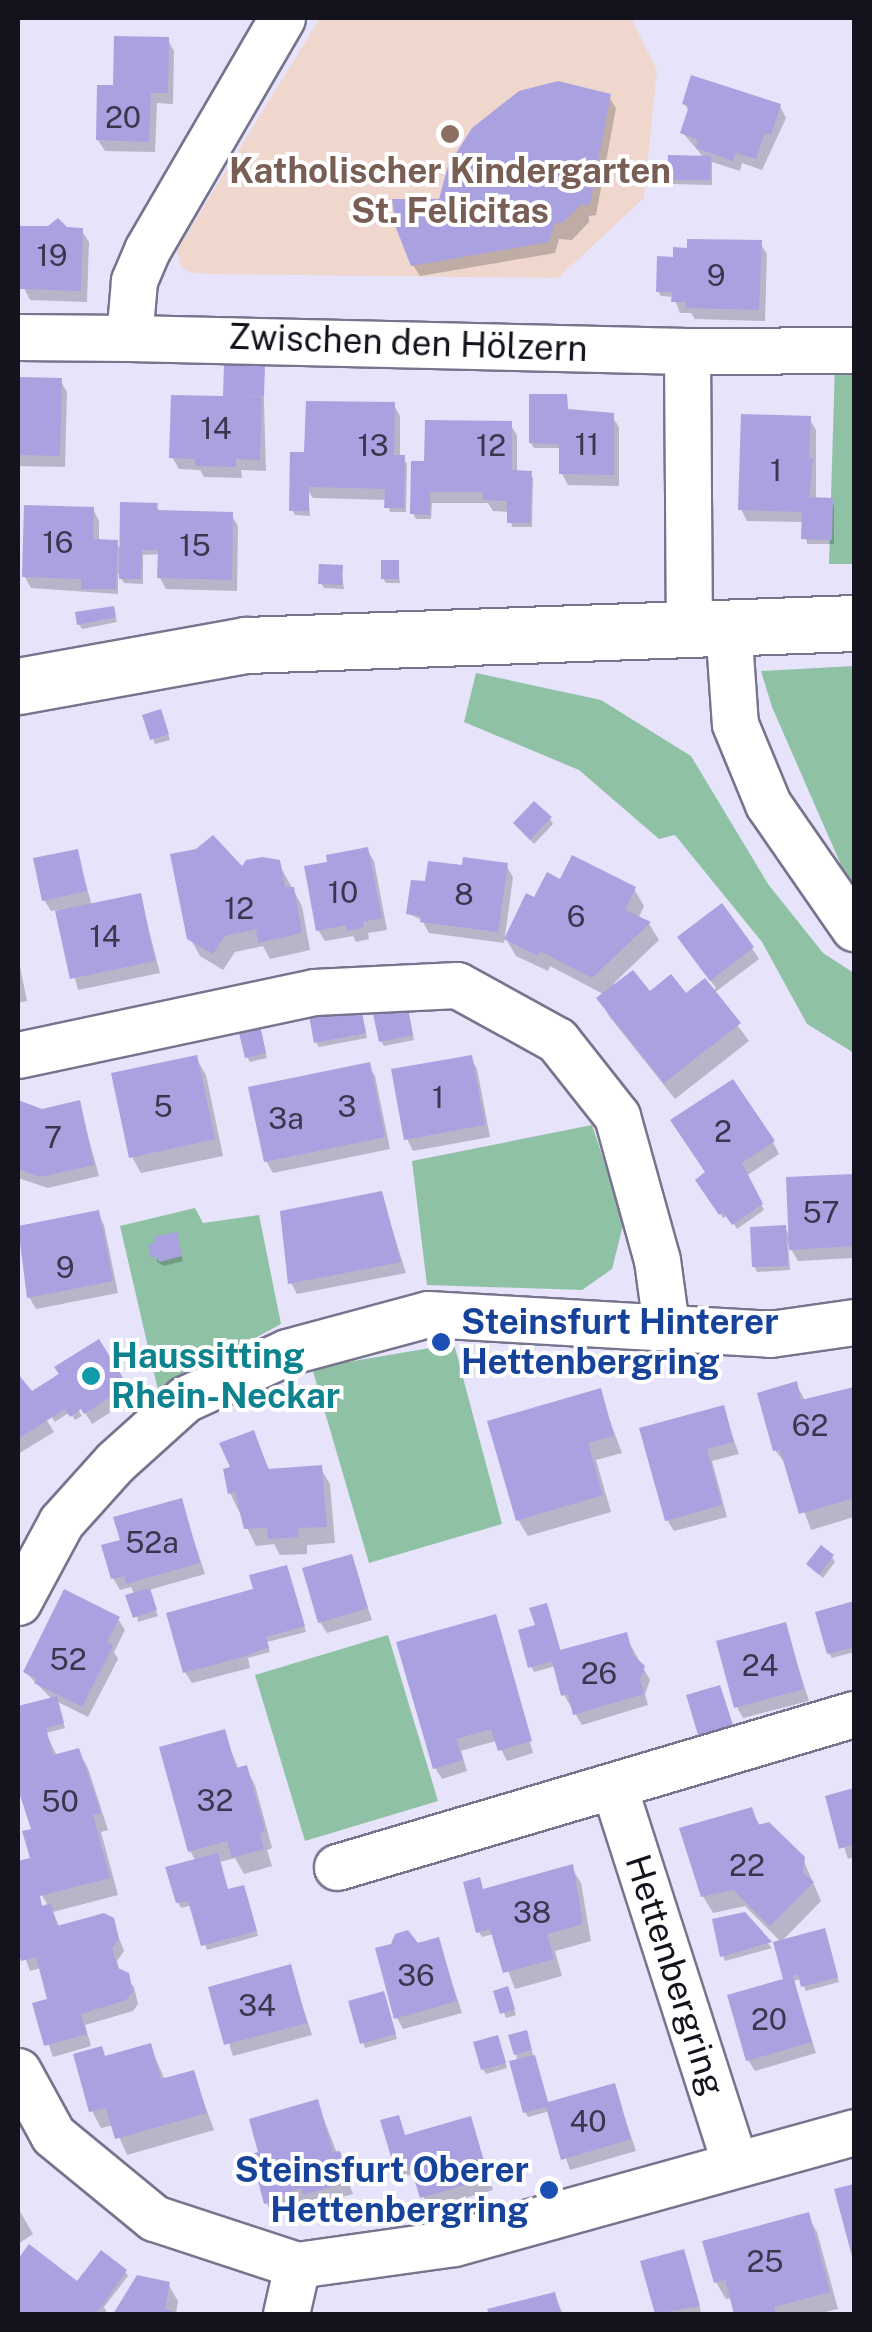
<!DOCTYPE html>
<html>
<head>
<meta charset="utf-8">
<style>
	body { margin:0 }
	#map { position:relative; width:872px; height:2332px; overflow:hidden; background:#e6e3fb; font-family:"Public Sans",sans-serif }
	div>[style] { position:absolute }
	.education>* { inset:0; background:#efd7ce }
	.green>* { inset:0; background:#8fc2a5 }
	.shadow>* { inset:0; background:#0003 }
	.building>* { inset:0; background:#aaa2e0 }
	.roads { filter:drop-shadow(2px 0 #77748e) drop-shadow(-2px 0 #77748e) drop-shadow(0 2px #77748e) drop-shadow(0 -2px #77748e) }
	.street>* { height:45px; margin:-22.5px; padding:0 22.5px; transform-origin:22.5px; border-radius:22.5px; background:#fff }
	.secondary>* { height:55px; margin:-27.5px; padding:0 27.5px; transform-origin:27.5px; border-radius:27.5px; background:#fff }
	.dots>* { width:28px; height:28px; translate:-50% -50%; box-sizing:border-box; border:5px solid #fff; border-radius:50% }
	span { translate:-50% -50%; white-space:nowrap; text-align:center; line-height:1.15; -webkit-text-stroke:8px #fff; paint-order:stroke }
	.number-label { font-size:30px; color:#3a364d }
	.number-label span { -webkit-text-stroke-width:0 }
	.education-label { font-size:35px; color:#785e54; font-weight:700 }
	.street-label { font-size:35px; color:#14121c }
	.transit-label { font-size:35px; color:#164399; font-weight:700 }
	.left { translate:0 -50%; text-align:left }
	.right { translate:-100% -50%; text-align:right }
	.culture-label { font-size:35px; color:#0d838f; font-weight:700 }
	.frame { position:absolute; inset:0; border:20px solid #14121c; pointer-events:none }
</style>
</head>
<body>
<div id="map">
	<div class="education">
		<i style="clip-path:polygon(320px 18px,631px 18px,657px 70px,644px 198px,558px 278px,213px 274px,192px 273px,181px 267px,177px 250px)"></i>
	</div>
	<div class="green">
		<i style="clip-path:polygon(835px 364px,854px 365px,854px 564px,829px 564px)"></i>
		<i style="clip-path:polygon(854px 666px,854px 883px,845px 874px,772px 707px,761px 671px)"></i>
		<i style="clip-path:polygon(476px 673px,601px 700px,691px 756px,768px 884px,823px 953px,854px 973px,854px 1053px,807px 1024px,762px 942px,675px 835px,659px 839px,579px 770px,464px 722px)"></i>
		<i style="clip-path:polygon(592px 1125px,624px 1221px,612px 1269px,582px 1290px,427px 1285px,412px 1161px)"></i>
		<i style="clip-path:polygon(195px 1208px,203px 1223px,259px 1215px,281px 1324px,158px 1390px,120px 1226px)"></i>
		<i style="clip-path:polygon(454px 1344px,502px 1524px,369px 1563px,312px 1368px)"></i>
		<i style="clip-path:polygon(388px 1635px,438px 1801px,305px 1841px,255px 1675px)"></i>
	</div>
	<div class="shadow">
		<i style="clip-path:polygon(168px 40px,174px 51px,173px 104px,157px 103px,155px 152px,105px 151px,98px 140px,116px 88px)"></i>
		<i style="clip-path:polygon(609px 97px,616px 108px,596px 215px,589px 216px,589px 222px,572px 240px,559px 239px,555px 253px,420px 276px,413px 265px,442px 202px)"></i>
		<i style="clip-path:polygon(684px 103px,780px 106px,786px 118px,762px 170px,742px 163px,740px 171px,712px 162px,712px 185px,673px 184px,670px 179px,704px 158px,683px 133px,690px 113px)"></i>
		<i style="clip-path:polygon(18px 229px,82px 231px,89px 242px,87px 302px,30px 300px,23px 286px,18px 286px)"></i>
		<i style="clip-path:polygon(760px 243px,767px 254px,765px 321px,695px 319px,691px 313px,680px 313px,674px 297px,661px 296px,658px 291px)"></i>
		<i style="clip-path:polygon(263px 368px,266px 471px,241px 470px,242px 478px,204px 477px,200px 470px,179px 469px,172px 457px)"></i>
		<i style="clip-path:polygon(18px 379px,60px 380px,67px 392px,65px 467px,18px 466px)"></i>
		<i style="clip-path:polygon(566px 397px,569px 412px,612px 416px,619px 427px,619px 486px,568px 485px,562px 474px,562px 448px,534px 448px,531px 443px)"></i>
		<i style="clip-path:polygon(394px 405px,400px 416px,400px 457px,407px 463px,406px 512px,390px 512px,387px 500px,313px 498px,308px 491px,310px 516px,295px 515px,292px 510px,303px 455px)"></i>
		<i style="clip-path:polygon(809px 418px,816px 430px,816px 500px,831px 500px,834px 506px,834px 544px,807px 544px,804px 522px,747px 521px,741px 509px)"></i>
		<i style="clip-path:polygon(510px 424px,517px 435px,517px 472px,530px 473px,533px 478px,532px 527px,512px 527px,510px 512px,493px 511px,488px 503px,432px 503px,431px 519px,416px 519px,413px 513px,427px 464px)"></i>
		<i style="clip-path:polygon(156px 505px,160px 512px,231px 514px,238px 526px,237px 591px,166px 589px,160px 578px,160px 554px,143px 555px,143px 584px,124px 583px,118px 573px,118px 594px,31px 588px,25px 577px,93px 509px,99px 521px,99px 541px,116px 542px,122px 552px)"></i>
		<i style="clip-path:polygon(397px 562px,400px 583px,386px 583px,383px 578px)"></i>
		<i style="clip-path:polygon(341px 567px,344px 589px,324px 588px,321px 583px)"></i>
		<i style="clip-path:polygon(113px 608px,117px 622px,82px 629px,79px 624px)"></i>
		<i style="clip-path:polygon(145px 716px,163px 717px,170px 740px,155px 744px)"></i>
		<i style="clip-path:polygon(550px 819px,553px 824px,534px 844px,519px 828px)"></i>
		<i style="clip-path:polygon(367px 850px,374px 861px,387px 930px,368px 933px,369px 939px,356px 942px,353px 936px,325px 941px,318px 930px,330px 864px)"></i>
		<i style="clip-path:polygon(77px 852px,92px 906px,140px 896px,160px 973px,78px 990px,58px 910px,51px 911px,44px 900px)"></i>
		<i style="clip-path:polygon(278px 862px,302px 906px,310px 950px,270px 959px,263px 946px,235px 952px,223px 970px,200px 956px,190px 938px)"></i>
		<i style="clip-path:polygon(506px 865px,513px 877px,504px 943px,429px 933px,422px 920px,409px 914px,424px 884px,464px 868px)"></i>
		<i style="clip-path:polygon(562px 882px,634px 889px,644px 906px,638px 919px,649px 924px,659px 940px,614px 983px,616px 986px,650px 995px,685px 996px,713px 991px,716px 988px,687px 949px,752px 948px,759px 959px,714px 993px,749px 1041px,675px 1099px,609px 1016px,600px 999px,605px 995px,550px 966px,548px 971px,516px 956px,506px 939px,536px 900px)"></i>
		<i style="clip-path:polygon(18px 957px,27px 1001px,18px 1003px)"></i>
		<i style="clip-path:polygon(361px 1007px,367px 1038px,319px 1047px,316px 1042px)"></i>
		<i style="clip-path:polygon(408px 1011px,414px 1040px,384px 1046px,381px 1041px)"></i>
		<i style="clip-path:polygon(260px 1028px,267px 1058px,250px 1062px,247px 1057px)"></i>
		<i style="clip-path:polygon(196px 1058px,206px 1075px,223px 1156px,141px 1173px,132px 1157px)"></i>
		<i style="clip-path:polygon(471px 1058px,477px 1069px,490px 1137px,413px 1151px,407px 1139px)"></i>
		<i style="clip-path:polygon(368px 1065px,375px 1076px,390px 1149px,273px 1173px,266px 1161px)"></i>
		<i style="clip-path:polygon(18px 1103px,42px 1112px,79px 1103px,99px 1176px,48px 1188px,18px 1178px)"></i>
		<i style="clip-path:polygon(773px 1142px,779px 1154px,746px 1176px,764px 1210px,737px 1229px,728px 1215px,723px 1218px,698px 1181px)"></i>
		<i style="clip-path:polygon(854px 1177px,854px 1258px,798px 1261px,788px 1244px,790px 1270px,757px 1272px,754px 1266px,785px 1228px,791px 1238px,789px 1180px)"></i>
		<i style="clip-path:polygon(381px 1194px,406px 1273px,297px 1294px,291px 1283px)"></i>
		<i style="clip-path:polygon(98px 1213px,104px 1225px,118px 1293px,36px 1309px,29px 1297px,18px 1229px)"></i>
		<i style="clip-path:polygon(176px 1234px,183px 1261px,164px 1266px,157px 1262px,158px 1245px)"></i>
		<i style="clip-path:polygon(98px 1342px,133px 1398px,92px 1424px,78px 1401px,74px 1403px,82px 1416px,75px 1420px,70px 1412px,55px 1422px,36px 1392px)"></i>
		<i style="clip-path:polygon(19px 1375px,54px 1432px,18px 1454px,18px 1377px)"></i>
		<i style="clip-path:polygon(796px 1384px,806px 1402px,854px 1389px,854px 1517px,811px 1530px,788px 1467px,775px 1450px)"></i>
		<i style="clip-path:polygon(599px 1391px,622px 1453px,596px 1460px,611px 1512px,528px 1536px,518px 1520px)"></i>
		<i style="clip-path:polygon(722px 1408px,739px 1454px,712px 1461px,727px 1517px,674px 1531px,667px 1520px)"></i>
		<i style="clip-path:polygon(253px 1433px,270px 1471px,320px 1467px,330px 1484px,335px 1543px,307px 1545px,307px 1554px,280px 1555px,274px 1544px,256px 1546px,230px 1493px,233px 1468px)"></i>
		<i style="clip-path:polygon(181px 1501px,205px 1574px,149px 1590px,158px 1616px,138px 1622px,135px 1595px,131px 1587px,120px 1590px,113px 1578px,123px 1541px)"></i>
		<i style="clip-path:polygon(351px 1557px,372px 1620px,327px 1633px,320px 1622px)"></i>
		<i style="clip-path:polygon(832px 1557px,835px 1562px,823px 1578px,809px 1565px)"></i>
		<i style="clip-path:polygon(289px 1573px,306px 1632px,267px 1642px,270px 1652px,248px 1658px,250px 1668px,192px 1683px,185px 1672px,256px 1591px)"></i>
		<i style="clip-path:polygon(853px 1604px,854px 1652px,832px 1658px,829px 1653px)"></i>
		<i style="clip-path:polygon(549px 1611px,561px 1653px,625px 1635px,650px 1680px,645px 1694px,648px 1705px,582px 1725px,564px 1695px,556px 1666px,534px 1672px,531px 1667px,538px 1627px)"></i>
		<i style="clip-path:polygon(495px 1617px,533px 1753px,507px 1761px,497px 1741px,481px 1745px,461px 1751px,467px 1771px,442px 1779px,435px 1768px)"></i>
		<i style="clip-path:polygon(evenodd,118px 1619px,125px 1630px,114px 1652px,118px 1659px,88px 1717px,58px 1702px,65px 1728px,46px 1733px,57px 1756px,78px 1751px,88px 1768px,108px 1830px,101px 1832px,118px 1895px,53px 1912px,60px 1928px,112px 1920px,124px 1951px,117px 1961px,120px 1972px,134px 1987px,138px 2004px,133px 2011px,85px 2025px,91px 2046px,53px 2057px,35px 2005px,50px 2000px,41px 1968px,30px 1971px,18px 1939px,18px 1864px,28px 1861px,34px 1873px,34px 1830px,18px 1782px,18px 1709px,53px 1700px,25px 1672px,118px 1619px,38px 1891px,39px 1891px,49px 1907px,42px 1908px,38px 1891px)"></i>
		<i style="clip-path:polygon(785px 1625px,809px 1701px,743px 1718px,737px 1707px)"></i>
		<i style="clip-path:polygon(223px 1731px,239px 1770px,246px 1768px,255px 1785px,272px 1848px,267px 1850px,272px 1866px,244px 1874px,235px 1858px,220px 1862px,228px 1892px,246px 1892px,258px 1936px,207px 1950px,192px 1905px,181px 1908px,178px 1902px,196px 1861px,190px 1851px)"></i>
		<i style="clip-path:polygon(854px 1790px,854px 1857px,848px 1859px,828px 1798px)"></i>
		<i style="clip-path:polygon(751px 1810px,761px 1827px,803px 1859px,821px 1901px,781px 1942px,745px 1906px,713px 1913px,703px 1896px)"></i>
		<i style="clip-path:polygon(571px 1867px,581px 1883px,591px 1941px,555px 1951px,562px 1976px,515px 1989px,494px 1934px,482px 1937px,479px 1932px,483px 1891px)"></i>
		<i style="clip-path:polygon(744px 1915px,772px 1948px,725px 1961px,723px 1956px)"></i>
		<i style="clip-path:polygon(827px 1936px,839px 1982px,806px 1991px,801px 1979px,793px 1981px,816px 2053px,755px 2071px,748px 2060px,787px 1981px)"></i>
		<i style="clip-path:polygon(438px 1940px,462px 2013px,403px 2029px,397px 2018px,393px 1946px)"></i>
		<i style="clip-path:polygon(290px 1967px,312px 2035px,233px 2056px,211px 1988px)"></i>
		<i style="clip-path:polygon(496px 1992px,510px 1994px,516px 2015px,506px 2018px)"></i>
		<i style="clip-path:polygon(386px 1999px,397px 2039px,365px 2048px,351px 2002px)"></i>
		<i style="clip-path:polygon(528px 2038px,548px 2104px,614px 2086px,636px 2151px,570px 2170px,550px 2111px,528px 2117px,525px 2112px,516px 2054px)"></i>
		<i style="clip-path:polygon(500px 2043px,507px 2068px,486px 2074px,483px 2069px)"></i>
		<i style="clip-path:polygon(150px 2046px,165px 2080px,193px 2073px,214px 2130px,127px 2155px,114px 2125px,101px 2128px,92px 2111px,106px 2058px)"></i>
		<i style="clip-path:polygon(317px 2102px,353px 2194px,312px 2205px,309px 2199px,278px 2208px,280px 2213px,273px 2215px,267px 2204px)"></i>
		<i style="clip-path:polygon(470px 2119px,493px 2190px,428px 2209px,415px 2174px,401px 2177px,398px 2172px,404px 2138px)"></i>
		<i style="clip-path:polygon(18px 2208px,33px 2234px,18px 2244px)"></i>
		<i style="clip-path:polygon(807px 2215px,817px 2232px,838px 2309px,817px 2314px,737px 2314px,732px 2298px,726px 2299px,716px 2282px,705px 2243px)"></i>
		<i style="clip-path:polygon(30px 2247px,85px 2291px,125px 2271px,128px 2276px,104px 2307px,108px 2314px,18px 2314px,18px 2263px)"></i>
		<i style="clip-path:polygon(686px 2257px,701px 2312px,658px 2314px,643px 2263px)"></i>
		<i style="clip-path:polygon(138px 2277px,168px 2284px,178px 2301px,176px 2314px,116px 2314px)"></i>
		<i style="clip-path:polygon(554px 2294px,563px 2314px,492px 2314px,491px 2311px)"></i>
	</div>
	<div class="building">
		<i style="clip-path:polygon(114px 36px,169px 37px,168px 93px,151px 93px,149px 142px,96px 140px,97px 85px,113px 85px)"></i>
		<i style="clip-path:polygon(691px 75px,781px 104px,771px 135px,765px 133px,756px 159px,736px 153px,733px 161px,696px 148px,698px 140px,680px 133px,689px 106px,682px 104px)"></i>
		<i style="clip-path:polygon(558px 81px,611px 94px,590px 205px,581px 205px,562px 223px,555px 223px,549px 242px,411px 266px,396px 228px,392px 199px,439px 199px,448px 166px,472px 128px,519px 91px)"></i>
		<i style="clip-path:polygon(668px 155px,711px 156px,710px 180px,667px 180px)"></i>
		<i style="clip-path:polygon(58px 218px,67px 227px,83px 228px,81px 291px,20px 289px,18px 226px,48px 226px)"></i>
		<i style="clip-path:polygon(687px 239px,762px 240px,759px 310px,686px 308px,686px 302px,671px 302px,672px 292px,656px 292px,657px 256px,673px 257px,673px 247px,687px 248px)"></i>
		<i style="clip-path:polygon(224px 365px,265px 366px,264px 396px,244px 395px,262px 397px,260px 460px,236px 459px,236px 467px,195px 466px,195px 459px,169px 458px,171px 395px,223px 396px)"></i>
		<i style="clip-path:polygon(18px 377px,62px 378px,60px 456px,18px 455px)"></i>
		<i style="clip-path:polygon(529px 394px,567px 394px,568px 409px,614px 413px,614px 475px,559px 474px,559px 444px,529px 443px)"></i>
		<i style="clip-path:polygon(306px 401px,395px 402px,394px 455px,405px 455px,404px 508px,384px 508px,385px 489px,309px 487px,309px 511px,289px 511px,290px 452px,304px 452px)"></i>
		<i style="clip-path:polygon(741px 414px,811px 416px,809px 458px,813px 458px,808px 513px,809px 497px,833px 498px,832px 540px,801px 539px,802px 512px,738px 510px)"></i>
		<i style="clip-path:polygon(425px 420px,512px 421px,512px 470px,532px 471px,530px 523px,507px 523px,507px 501px,483px 500px,483px 492px,430px 492px,430px 515px,410px 514px,411px 461px,424px 461px)"></i>
		<i style="clip-path:polygon(120px 502px,158px 503px,157px 510px,233px 512px,232px 580px,157px 578px,158px 550px,142px 550px,141px 579px,119px 579px)"></i>
		<i style="clip-path:polygon(24px 505px,94px 507px,93px 539px,118px 540px,116px 589px,81px 589px,81px 579px,22px 577px)"></i>
		<i style="clip-path:polygon(381px 560px,399px 560px,399px 579px,381px 579px)"></i>
		<i style="clip-path:polygon(319px 564px,343px 565px,342px 585px,318px 584px)"></i>
		<i style="clip-path:polygon(114px 606px,116px 617px,77px 625px,75px 612px)"></i>
		<i style="clip-path:polygon(161px 709px,169px 734px,150px 740px,142px 715px)"></i>
		<i style="clip-path:polygon(534px 801px,552px 817px,530px 840px,513px 823px)"></i>
		<i style="clip-path:polygon(213px 835px,242px 866px,246px 860px,262px 857px,280px 860px,285px 887px,294px 887px,302px 933px,258px 943px,256px 929px,225px 936px,213px 954px,187px 939px,170px 854px,196px 849px)"></i>
		<i style="clip-path:polygon(368px 847px,382px 918px,363px 922px,364px 928px,347px 931px,346px 925px,316px 931px,304px 866px,327px 862px,326px 855px)"></i>
		<i style="clip-path:polygon(78px 849px,87px 891px,42px 901px,33px 858px)"></i>
		<i style="clip-path:polygon(572px 855px,636px 887px,625px 910px,651px 922px,592px 978px,540px 951px,538px 956px,504px 939px,526px 893px,534px 897px,547px 872px,560px 879px)"></i>
		<i style="clip-path:polygon(463px 857px,508px 863px,498px 932px,420px 922px,421px 916px,406px 914px,411px 880px,425px 881px,428px 861px,462px 865px)"></i>
		<i style="clip-path:polygon(141px 893px,155px 961px,70px 979px,55px 911px)"></i>
		<i style="clip-path:polygon(722px 903px,754px 947px,710px 981px,677px 937px)"></i>
		<i style="clip-path:polygon(633px 970px,650px 991px,671px 974px,686px 993px,705px 978px,741px 1023px,664px 1083px,596px 998px)"></i>
		<i style="clip-path:polygon(359px 999px,366px 1033px,314px 1043px,308px 1010px)"></i>
		<i style="clip-path:polygon(407px 1003px,413px 1035px,379px 1042px,372px 1009px)"></i>
		<i style="clip-path:polygon(259px 1020px,266px 1053px,245px 1058px,237px 1025px)"></i>
		<i style="clip-path:polygon(197px 1055px,215px 1139px,129px 1158px,111px 1073px)"></i>
		<i style="clip-path:polygon(472px 1055px,485px 1125px,404px 1140px,391px 1069px)"></i>
		<i style="clip-path:polygon(370px 1062px,385px 1137px,264px 1162px,248px 1087px)"></i>
		<i style="clip-path:polygon(733px 1079px,775px 1141px,742px 1163px,763px 1204px,732px 1225px,723px 1212px,719px 1215px,695px 1180px,705px 1172px,670px 1120px)"></i>
		<i style="clip-path:polygon(18px 1100px,42px 1109px,80px 1100px,94px 1165px,40px 1177px,18px 1169px)"></i>
		<i style="clip-path:polygon(854px 1174px,854px 1246px,789px 1250px,786px 1177px)"></i>
		<i style="clip-path:polygon(382px 1191px,401px 1262px,288px 1284px,280px 1211px)"></i>
		<i style="clip-path:polygon(99px 1210px,113px 1281px,27px 1298px,18px 1226px)"></i>
		<i style="clip-path:polygon(786px 1225px,788px 1266px,752px 1267px,750px 1227px)"></i>
		<i style="clip-path:polygon(177px 1232px,182px 1256px,159px 1262px,157px 1257px,151px 1258px,148px 1244px,155px 1243px,154px 1237px)"></i>
		<i style="clip-path:polygon(99px 1339px,128px 1386px,84px 1414px,81px 1409px,70px 1417px,65px 1409px,18px 1439px,18px 1374px,32px 1391px,59px 1374px,54px 1367px)"></i>
		<i style="clip-path:polygon(797px 1381px,801px 1400px,854px 1387px,854px 1498px,799px 1514px,780px 1450px,773px 1451px,757px 1393px)"></i>
		<i style="clip-path:polygon(601px 1388px,614px 1436px,588px 1443px,603px 1495px,516px 1521px,487px 1421px)"></i>
		<i style="clip-path:polygon(724px 1405px,734px 1442px,707px 1449px,722px 1505px,665px 1521px,639px 1428px)"></i>
		<i style="clip-path:polygon(254px 1430px,268px 1469px,322px 1465px,327px 1527px,298px 1528px,299px 1537px,268px 1539px,267px 1528px,244px 1529px,235px 1492px,228px 1494px,223px 1469px,230px 1467px,219px 1443px)"></i>
		<i style="clip-path:polygon(182px 1498px,200px 1563px,126px 1584px,124px 1576px,111px 1579px,101px 1545px,120px 1540px,113px 1517px)"></i>
		<i style="clip-path:polygon(821px 1545px,834px 1555px,819px 1575px,806px 1564px)"></i>
		<i style="clip-path:polygon(352px 1554px,368px 1608px,318px 1623px,302px 1568px)"></i>
		<i style="clip-path:polygon(287px 1565px,305px 1626px,266px 1637px,269px 1647px,246px 1656px,183px 1673px,166px 1613px,253px 1589px,249px 1575px)"></i>
		<i style="clip-path:polygon(150px 1588px,157px 1610px,133px 1618px,125px 1595px)"></i>
		<i style="clip-path:polygon(64px 1589px,120px 1617px,107px 1642px,113px 1646px,82px 1707px,34px 1683px,37px 1679px,23px 1672px)"></i>
		<i style="clip-path:polygon(854px 1601px,854px 1647px,827px 1654px,815px 1612px)"></i>
		<i style="clip-path:polygon(547px 1603px,560px 1649px,556px 1651px,627px 1632px,633px 1655px,645px 1666px,640px 1680px,644px 1694px,573px 1715px,568px 1694px,561px 1696px,552px 1661px,528px 1668px,518px 1630px,535px 1625px,529px 1608px)"></i>
		<i style="clip-path:polygon(496px 1614px,532px 1741px,498px 1751px,491px 1729px,474px 1734px,456px 1739px,463px 1760px,433px 1769px,396px 1642px)"></i>
		<i style="clip-path:polygon(786px 1622px,804px 1689px,734px 1708px,716px 1641px)"></i>
		<i style="clip-path:polygon(720px 1685px,733px 1725px,698px 1735px,686px 1695px)"></i>
		<i style="clip-path:polygon(57px 1696px,64px 1723px,46px 1728px,53px 1755px,79px 1748px,101px 1813px,93px 1815px,110px 1878px,40px 1896px,42px 1906px,51px 1903px,57px 1926px,104px 1913px,114px 1918px,119px 1939px,112px 1948px,118px 1968px,129px 1973px,133px 1992px,126px 2000px,81px 2014px,87px 2034px,44px 2046px,32px 2003px,47px 1999px,36px 1957px,21px 1961px,18px 1948px,18px 1861px,30px 1858px,22px 1831px,31px 1829px,18px 1789px,18px 1706px)"></i>
		<i style="clip-path:polygon(225px 1729px,236px 1768px,247px 1765px,265px 1831px,260px 1833px,264px 1849px,232px 1858px,227px 1841px,188px 1852px,159px 1747px)"></i>
		<i style="clip-path:polygon(854px 1788px,854px 1844px,839px 1849px,825px 1796px)"></i>
		<i style="clip-path:polygon(752px 1807px,758px 1825px,769px 1822px,805px 1857px,803px 1873px,814px 1882px,770px 1926px,733px 1890px,701px 1897px,679px 1828px)"></i>
		<i style="clip-path:polygon(218px 1853px,228px 1889px,244px 1885px,257px 1931px,201px 1946px,188px 1901px,176px 1903px,165px 1867px)"></i>
		<i style="clip-path:polygon(573px 1864px,583px 1924px,547px 1934px,554px 1959px,503px 1973px,490px 1929px,476px 1933px,463px 1882px,480px 1877px,483px 1889px)"></i>
		<i style="clip-path:polygon(745px 1912px,772px 1942px,720px 1957px,712px 1919px)"></i>
		<i style="clip-path:polygon(825px 1928px,838px 1977px,801px 1987px,798px 1974px,793px 1976px,812px 2042px,746px 2061px,727px 1995px,783px 1979px,773px 1942px)"></i>
		<i style="clip-path:polygon(408px 1930px,418px 1943px,439px 1937px,457px 2001px,394px 2019px,375px 1948px,391px 1944px,395px 1934px)"></i>
		<i style="clip-path:polygon(291px 1964px,307px 2023px,224px 2045px,208px 1987px)"></i>
		<i style="clip-path:polygon(508px 1986px,515px 2009px,500px 2014px,493px 1991px)"></i>
		<i style="clip-path:polygon(384px 1991px,396px 2034px,360px 2044px,348px 2001px)"></i>
		<i style="clip-path:polygon(527px 2030px,532px 2050px,514px 2055px,508px 2035px)"></i>
		<i style="clip-path:polygon(498px 2035px,506px 2063px,481px 2070px,473px 2042px)"></i>
		<i style="clip-path:polygon(151px 2043px,161px 2079px,194px 2070px,207px 2113px,115px 2139px,106px 2108px,89px 2112px,73px 2054px,102px 2046px,105px 2056px)"></i>
		<i style="clip-path:polygon(535px 2055px,548px 2102px,615px 2083px,631px 2139px,561px 2160px,546px 2107px,523px 2113px,509px 2061px)"></i>
		<i style="clip-path:polygon(318px 2099px,333px 2152px,340px 2151px,349px 2182px,303px 2195px,302px 2188px,274px 2197px,275px 2202px,264px 2204px,251px 2154px,258px 2152px,249px 2119px)"></i>
		<i style="clip-path:polygon(399px 2115px,405px 2135px,471px 2116px,489px 2178px,420px 2198px,411px 2169px,396px 2173px,380px 2120px)"></i>
		<i style="clip-path:polygon(854px 2184px,854px 2260px,853px 2260px,834px 2189px)"></i>
		<i style="clip-path:polygon(809px 2212px,830px 2292px,774px 2307px,776px 2314px,734px 2314px,725px 2280px,714px 2283px,702px 2241px)"></i>
		<i style="clip-path:polygon(29px 2244px,77px 2281px,101px 2250px,127px 2270px,96px 2314px,18px 2314px,18px 2259px)"></i>
		<i style="clip-path:polygon(684px 2249px,700px 2306px,655px 2314px,640px 2261px)"></i>
		<i style="clip-path:polygon(137px 2275px,170px 2282px,165px 2309px,180px 2314px,113px 2314px)"></i>
		<i style="clip-path:polygon(555px 2292px,561px 2314px,489px 2314px,487px 2309px)"></i>
	</div>
	<div class="roads">
		<div class="street">
			<i style="left:282px;top:18px;width:268px;rotate:120.2deg"></i>
			<i style="left:147px;top:250px;width:34px;rotate:113deg"></i>
			<i style="left:134px;top:281px;width:57px;rotate:95deg"></i>
			<i style="left:129px;top:338px;width:558px;rotate:1.33deg"></i>
			<i style="left:687px;top:351px;width:274px;rotate:89.6deg"></i>
			<i style="left:18px;top:337px;width:111px;rotate:0.5deg"></i>
			<i style="left:687px;top:351px;width:167px;rotate:-0.3deg"></i>
			<i style="left:728px;top:625px;width:99px;rotate:86deg"></i>
			<i style="left:735px;top:724px;width:87px;rotate:67.6deg"></i>
			<i style="left:768px;top:804px;width:151px;rotate:55.3deg"></i>
			<i style="left:18px;top:1055px;width:303px;rotate:-12deg"></i>
			<i style="left:314px;top:992px;width:143px;rotate:-2.8deg"></i>
			<i style="left:457px;top:985px;width:114px;rotate:28.8deg"></i>
			<i style="left:557px;top:1040px;width:97px;rotate:51.7deg"></i>
			<i style="left:617px;top:1116px;width:149px;rotate:74.5deg"></i>
			<i style="left:657px;top:1260px;width:67px;rotate:82.2deg"></i>
			<i style="left:18px;top:1602px;width:91px;rotate:-61.7deg"></i>
			<i style="left:61px;top:1522px;width:81px;rotate:-48deg"></i>
			<i style="left:115px;top:1462px;width:94px;rotate:-42deg"></i>
			<i style="left:185px;top:1399px;width:112px;rotate:-24.7deg"></i>
			<i style="left:287px;top:1352px;width:146px;rotate:-15.1deg"></i>
			<i style="left:428px;top:1314px;width:343px;rotate:3.3deg"></i>
			<i style="left:770px;top:1334px;width:85px;rotate:-8.1deg"></i>
			<i style="left:614px;top:1787px;width:395px;rotate:72.2deg"></i>
			<i style="left:337px;top:1867px;width:539px;rotate:-16.49deg"></i>
			<i style="left:18px;top:2071px;width:73px;rotate:61.3deg"></i>
			<i style="left:53px;top:2135px;width:131px;rotate:39.4deg"></i>
			<i style="left:154px;top:2218px;width:151px;rotate:18.2deg"></i>
			<i style="left:297px;top:2265px;width:159px;rotate:-8deg"></i>
			<i style="left:454px;top:2243px;width:415px;rotate:-15.5deg"></i>
			<i style="left:286px;top:2314px;width:50px;rotate:-77.3deg"></i>
		</div>
		<div class="secondary">
			<i style="left:18px;top:686px;width:232px;rotate:-10.2deg"></i>
			<i style="left:246px;top:645px;width:608px;rotate:-2.07deg"></i>
		</div>
	</div>
	<div class="dots">
		<i style="left:450px;top:134px;background:#8d6e63"></i>
		<i style="left:441px;top:1342px;background:#1a4fb4"></i>
		<i style="left:91px;top:1376px;background:#0f9aa8"></i>
		<i style="left:549px;top:2190px;background:#1a4fb4"></i>
	</div>
	<div class="number-label">
		<span style="left:123px;top:117px">20</span>
		<span style="left:52px;top:255px">19</span>
		<span style="left:716px;top:275px">9</span>
		<span style="left:216px;top:428px">14</span>
		<span style="left:587px;top:444px">11</span>
		<span style="left:373px;top:445px">13</span>
		<span style="left:491px;top:445px">12</span>
		<span style="left:776px;top:470px">1</span>
		<span style="left:58px;top:542px">16</span>
		<span style="left:195px;top:545px">15</span>
		<span style="left:343px;top:892px">10</span>
		<span style="left:464px;top:894px">8</span>
		<span style="left:239px;top:908px">12</span>
		<span style="left:576px;top:916px">6</span>
		<span style="left:105px;top:936px">14</span>
		<span style="left:438px;top:1097px">1</span>
		<span style="left:163px;top:1106px">5</span>
		<span style="left:347px;top:1106px">3</span>
		<span style="left:286px;top:1118px">3a</span>
		<span style="left:723px;top:1131px">2</span>
		<span style="left:53px;top:1137px">7</span>
		<span style="left:821px;top:1212px">57</span>
		<span style="left:65px;top:1267px">9</span>
		<span style="left:810px;top:1425px">62</span>
		<span style="left:152px;top:1542px">52a</span>
		<span style="left:68px;top:1659px">52</span>
		<span style="left:760px;top:1665px">24</span>
		<span style="left:599px;top:1673px">26</span>
		<span style="left:215px;top:1800px">32</span>
		<span style="left:60px;top:1801px">50</span>
		<span style="left:747px;top:1865px">22</span>
		<span style="left:532px;top:1912px">38</span>
		<span style="left:416px;top:1975px">36</span>
		<span style="left:257px;top:2005px">34</span>
		<span style="left:769px;top:2019px">20</span>
		<span style="left:588px;top:2121px">40</span>
		<span style="left:765px;top:2261px">25</span>
	</div>
	<div class="education-label">
		<span style="left:450px;top:191px">Katholischer Kindergarten<br>St. Felicitas</span>
	</div>
	<div class="street-label">
		<span style="left:408px;top:343px;rotate:2deg">Zwischen den Hölzern</span>
		<span style="left:675px;top:1975px;rotate:72deg">Hettenbergring</span>
	</div>
	<div class="transit-label">
		<span class="left" style="left:461px;top:1342px">Steinsfurt Hinterer<br>Hettenbergring</span>
		<span class="right" style="left:529px;top:2190px">Steinsfurt Oberer<br>Hettenbergring</span>
	</div>
	<div class="culture-label">
		<span class="left" style="left:111px;top:1376px">Haussitting<br>Rhein-Neckar</span>
	</div>
	<div class="frame"></div>
</div>
</body>
</html>
